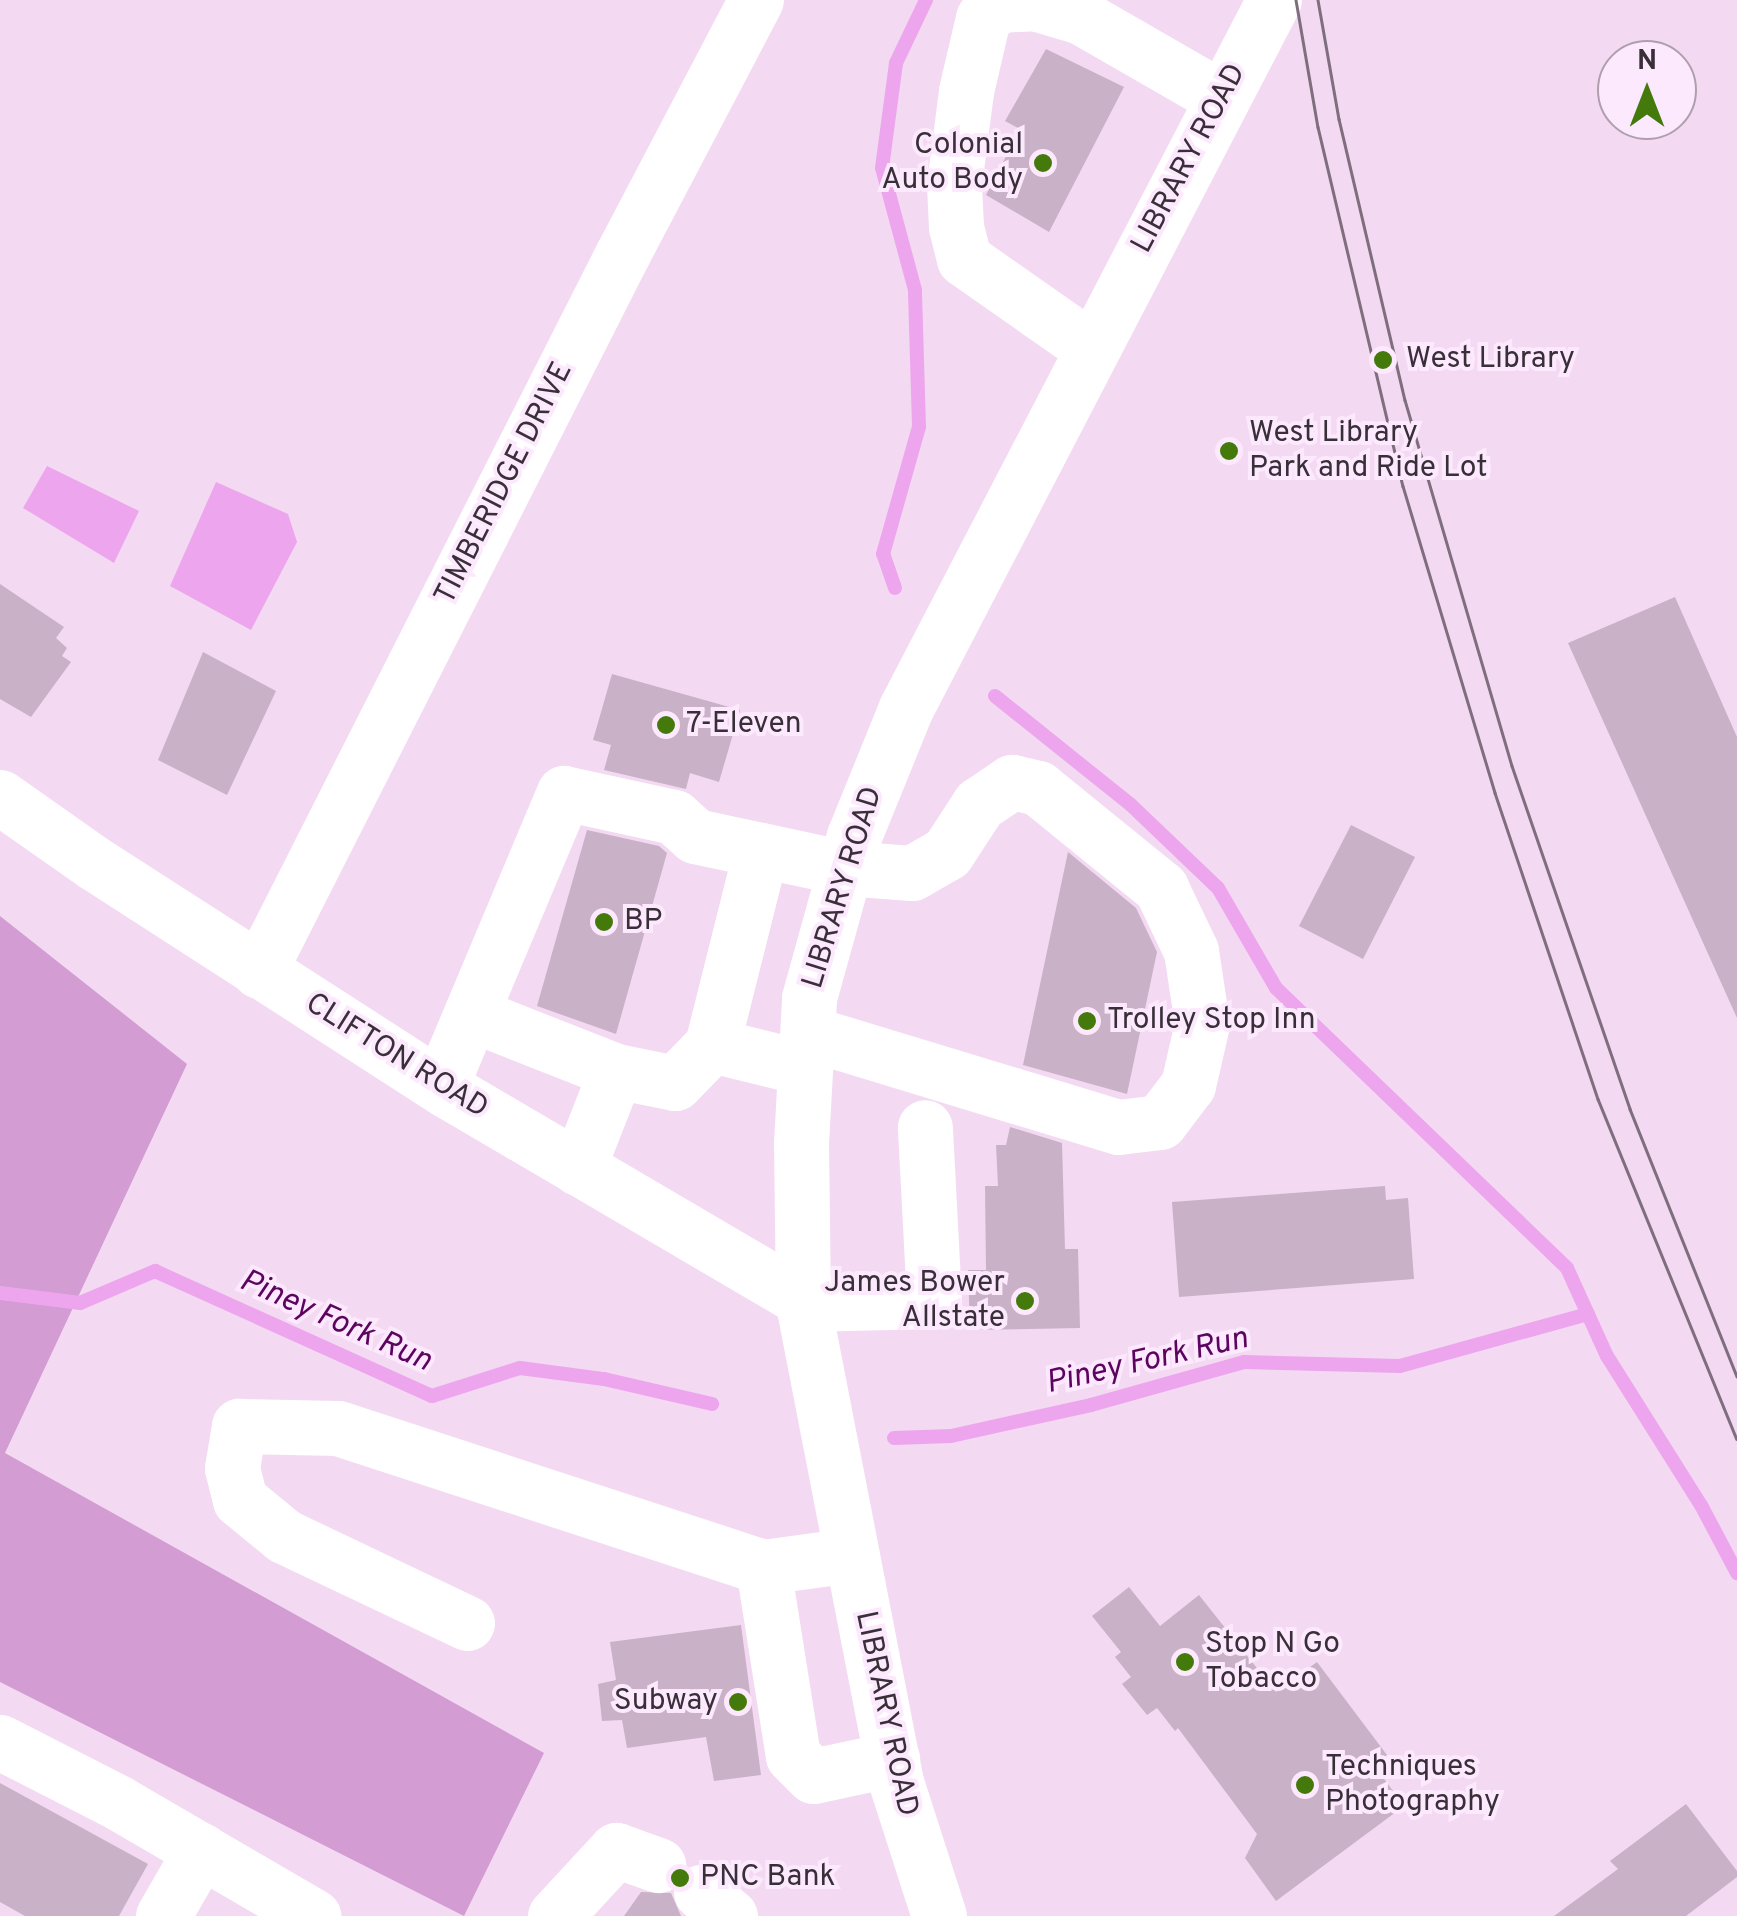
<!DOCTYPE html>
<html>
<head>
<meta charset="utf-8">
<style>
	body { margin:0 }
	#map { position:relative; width:1737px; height:1916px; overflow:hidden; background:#f3daf2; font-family:Overpass,sans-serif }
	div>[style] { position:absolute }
	.green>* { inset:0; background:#d39cd2 }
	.water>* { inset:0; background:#eda6ed }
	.stream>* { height:14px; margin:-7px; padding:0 7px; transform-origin:7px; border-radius:7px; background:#eda6ed }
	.building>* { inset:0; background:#c9b1c8 }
	.minor>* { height:55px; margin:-27.5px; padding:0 27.5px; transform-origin:27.5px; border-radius:27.5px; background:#fff }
	.major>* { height:55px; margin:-27.5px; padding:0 27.5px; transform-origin:27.5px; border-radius:27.5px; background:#fff }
	.tram>* { height:2.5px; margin:-1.25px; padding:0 1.25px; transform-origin:1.25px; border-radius:1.25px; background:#7f6f7e }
	.dots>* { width:28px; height:28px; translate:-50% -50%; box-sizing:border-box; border:5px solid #fde9fd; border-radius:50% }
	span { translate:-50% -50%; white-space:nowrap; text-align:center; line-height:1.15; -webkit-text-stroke:8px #fde9fd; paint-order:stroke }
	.poi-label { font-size:30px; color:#392f38 }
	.right { translate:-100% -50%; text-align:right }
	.left { translate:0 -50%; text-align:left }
	.street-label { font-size:30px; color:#392f38 }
	.water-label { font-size:32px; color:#5d0460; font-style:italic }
	.north { position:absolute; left:1597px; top:40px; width:100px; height:100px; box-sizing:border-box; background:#fde9fd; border:2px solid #af9fae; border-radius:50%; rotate:0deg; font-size:28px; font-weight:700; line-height:40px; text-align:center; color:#392f38 }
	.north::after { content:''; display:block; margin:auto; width:35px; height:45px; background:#447a0c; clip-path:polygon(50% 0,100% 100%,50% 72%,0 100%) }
</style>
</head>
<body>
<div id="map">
	<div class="green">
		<i style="clip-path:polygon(0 916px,187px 1064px,5px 1453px,544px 1753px,464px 1916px,0 1682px)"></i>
	</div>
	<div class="water">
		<i style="clip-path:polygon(47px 466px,139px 511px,114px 563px,23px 508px)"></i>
		<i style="clip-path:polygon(216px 482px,288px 514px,297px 542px,251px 630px,170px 586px)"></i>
	</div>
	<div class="stream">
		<i style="left:895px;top:588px;width:36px;rotate:-109deg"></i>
		<i style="left:883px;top:554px;width:132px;rotate:-74.2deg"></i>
		<i style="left:919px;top:427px;width:137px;rotate:-91.7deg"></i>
		<i style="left:915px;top:290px;width:126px;rotate:-105.1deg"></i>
		<i style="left:882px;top:168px;width:106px;rotate:-82.4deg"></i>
		<i style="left:896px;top:63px;width:70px;rotate:-64.5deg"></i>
		<i style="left:995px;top:696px;width:174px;rotate:38.7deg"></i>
		<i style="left:1131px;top:805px;width:120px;rotate:43.7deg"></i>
		<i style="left:1218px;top:888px;width:116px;rotate:59.9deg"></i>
		<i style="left:1276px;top:988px;width:404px;rotate:43.9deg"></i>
		<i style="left:1567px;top:1268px;width:97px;rotate:65.6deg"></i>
		<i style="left:1607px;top:1356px;width:178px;rotate:57.8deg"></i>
		<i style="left:1702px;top:1507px;width:75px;rotate:62.1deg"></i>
		<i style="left:0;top:1293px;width:81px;rotate:7.1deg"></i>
		<i style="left:80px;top:1303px;width:82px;rotate:-23.1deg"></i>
		<i style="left:155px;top:1271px;width:304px;rotate:24.3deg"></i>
		<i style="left:432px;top:1396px;width:92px;rotate:-17.7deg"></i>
		<i style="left:520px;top:1368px;width:85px;rotate:7.5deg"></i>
		<i style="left:604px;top:1379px;width:111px;rotate:13deg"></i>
		<i style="left:894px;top:1438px;width:57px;rotate:-2deg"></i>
		<i style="left:951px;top:1436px;width:143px;rotate:-12.5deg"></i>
		<i style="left:1091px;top:1405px;width:159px;rotate:-15.7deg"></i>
		<i style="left:1244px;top:1362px;width:156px;rotate:1.5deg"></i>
		<i style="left:1400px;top:1366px;width:195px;rotate:-15.5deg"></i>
	</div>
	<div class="building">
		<i style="clip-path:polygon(1046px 49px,1124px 87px,1049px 232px,986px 195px,1020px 129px,1005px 121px)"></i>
		<i style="clip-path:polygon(0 584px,64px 627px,56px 638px,67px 648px,62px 656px,71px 662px,31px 717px,0 699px)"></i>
		<i style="clip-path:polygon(1675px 597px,1737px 737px,1737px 1018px,1568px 643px)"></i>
		<i style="clip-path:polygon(203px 652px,276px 691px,227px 795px,158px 760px)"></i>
		<i style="clip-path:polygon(612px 674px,740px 710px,719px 782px,690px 773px,686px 789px,604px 770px,611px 745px,593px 740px)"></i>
		<i style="clip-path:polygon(1351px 825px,1415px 857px,1363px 959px,1299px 926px)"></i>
		<i style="clip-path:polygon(587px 830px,659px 846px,667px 853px,616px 1034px,537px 1006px)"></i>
		<i style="clip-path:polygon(1068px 852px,1136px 908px,1157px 952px,1127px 1094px,1023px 1065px)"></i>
		<i style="clip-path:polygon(1010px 1127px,1062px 1143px,1065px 1249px,1078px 1249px,1080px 1328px,970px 1330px,968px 1270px,986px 1270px,985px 1186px,998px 1186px,996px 1145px,1006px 1145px)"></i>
		<i style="clip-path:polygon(1385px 1186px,1386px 1200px,1408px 1198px,1414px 1279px,1179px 1297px,1172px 1202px)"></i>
		<i style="clip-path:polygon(1129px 1587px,1160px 1626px,1199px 1595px,1276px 1692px,1317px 1662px,1387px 1755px,1374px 1765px,1404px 1806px,1276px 1901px,1245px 1858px,1257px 1834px,1178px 1728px,1175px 1731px,1157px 1708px,1147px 1715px,1122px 1684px,1131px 1677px,1115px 1657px,1121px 1652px,1092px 1616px)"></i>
		<i style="clip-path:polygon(741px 1625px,761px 1775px,714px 1781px,706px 1737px,627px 1748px,622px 1720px,602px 1721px,598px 1684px,616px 1680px,610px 1642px)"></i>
		<i style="clip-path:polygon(0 1783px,148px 1864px,119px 1916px,25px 1916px,0 1902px)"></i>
		<i style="clip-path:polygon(1686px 1804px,1737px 1871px,1737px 1877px,1686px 1916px,1554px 1916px,1618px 1869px,1610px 1861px)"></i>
		<i style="clip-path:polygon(641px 1892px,671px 1893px,681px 1916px,624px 1916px)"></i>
	</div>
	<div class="minor">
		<i style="left:1091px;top:348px;width:155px;rotate:-145deg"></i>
		<i style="left:964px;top:259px;width:33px;rotate:-104deg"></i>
		<i style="left:956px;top:227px;width:43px;rotate:-92.7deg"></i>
		<i style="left:954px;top:184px;width:94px;rotate:-82.6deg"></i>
		<i style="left:966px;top:91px;width:75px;rotate:-76.9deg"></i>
		<i style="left:983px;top:18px;width:21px;rotate:-39deg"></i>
		<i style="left:999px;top:5px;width:35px;rotate:-3deg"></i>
		<i style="left:1034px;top:3px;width:49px;rotate:16.6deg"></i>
		<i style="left:1081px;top:17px;width:163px;rotate:29.9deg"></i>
		<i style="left:259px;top:971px;width:803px;rotate:-63.12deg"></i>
		<i style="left:622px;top:255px;width:288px;rotate:-62.3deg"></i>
		<i style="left:471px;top:1014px;width:156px;rotate:21.5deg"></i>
		<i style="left:616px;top:1071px;width:104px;rotate:111.4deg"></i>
		<i style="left:712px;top:1045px;width:96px;rotate:13.9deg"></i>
		<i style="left:616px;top:1071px;width:60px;rotate:11.5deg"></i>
		<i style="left:675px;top:1083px;width:53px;rotate:-45.8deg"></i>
		<i style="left:712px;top:1045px;width:201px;rotate:-75.9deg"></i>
		<i style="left:441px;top:1085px;width:317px;rotate:-67.2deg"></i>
		<i style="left:564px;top:793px;width:113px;rotate:12.3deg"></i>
		<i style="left:674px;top:817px;width:28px;rotate:42deg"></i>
		<i style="left:695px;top:836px;width:153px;rotate:12deg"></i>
		<i style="left:845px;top:868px;width:67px;rotate:4.3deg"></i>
		<i style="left:912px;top:873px;width:40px;rotate:-29.7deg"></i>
		<i style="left:947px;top:853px;width:59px;rotate:-56.9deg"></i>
		<i style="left:979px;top:804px;width:40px;rotate:-34deg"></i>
		<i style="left:1012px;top:782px;width:27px;rotate:13deg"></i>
		<i style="left:1038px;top:788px;width:159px;rotate:39.1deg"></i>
		<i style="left:1161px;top:888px;width:70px;rotate:64.5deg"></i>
		<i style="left:1191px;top:951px;width:74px;rotate:81.4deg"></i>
		<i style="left:1202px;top:1024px;width:63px;rotate:102.9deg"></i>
		<i style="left:1188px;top:1085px;width:46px;rotate:127.1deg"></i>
		<i style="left:1160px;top:1122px;width:42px;rotate:173.2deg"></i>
		<i style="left:1118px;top:1127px;width:324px;rotate:-163.1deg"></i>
		<i style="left:803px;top:1304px;width:131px;rotate:-1.3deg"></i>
		<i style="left:934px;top:1301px;width:174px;rotate:-93deg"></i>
		<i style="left:763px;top:1567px;width:191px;rotate:81deg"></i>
		<i style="left:793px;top:1756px;width:28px;rotate:45deg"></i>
		<i style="left:813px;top:1776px;width:81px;rotate:-12.1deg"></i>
		<i style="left:467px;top:1623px;width:203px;rotate:-154.6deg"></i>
		<i style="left:284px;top:1536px;width:57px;rotate:-140.7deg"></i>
		<i style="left:240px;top:1500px;width:33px;rotate:-104deg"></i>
		<i style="left:232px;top:1468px;width:43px;rotate:-80.5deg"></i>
		<i style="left:239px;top:1426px;width:99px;rotate:1.2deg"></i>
		<i style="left:338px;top:1428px;width:447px;rotate:18.1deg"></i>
		<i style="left:763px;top:1567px;width:89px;rotate:-7.8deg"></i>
		<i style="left:0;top:1742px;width:134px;rotate:27.1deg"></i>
		<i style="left:119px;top:1803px;width:225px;rotate:30.2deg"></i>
		<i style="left:701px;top:1892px;width:38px;rotate:40deg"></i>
		<i style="left:163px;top:1916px;width:76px;rotate:-60.1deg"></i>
		<i style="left:555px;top:1916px;width:90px;rotate:-47.3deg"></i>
		<i style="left:616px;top:1850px;width:45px;rotate:19.7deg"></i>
	</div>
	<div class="major">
		<i style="left:0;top:797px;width:115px;rotate:35.1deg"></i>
		<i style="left:94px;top:863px;width:421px;rotate:32.8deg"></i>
		<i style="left:448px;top:1091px;width:411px;rotate:30.4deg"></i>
		<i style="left:939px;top:1916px;width:141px;rotate:-107.8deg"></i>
		<i style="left:896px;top:1782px;width:487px;rotate:-101deg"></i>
		<i style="left:803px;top:1304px;width:161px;rotate:-90.7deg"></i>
		<i style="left:801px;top:1143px;width:145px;rotate:-86.8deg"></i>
		<i style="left:809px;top:998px;width:168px;rotate:-74.5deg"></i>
		<i style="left:854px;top:836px;width:138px;rotate:-67.9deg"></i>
		<i style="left:906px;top:708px;width:798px;rotate:-62.54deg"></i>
	</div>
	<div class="tram">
		<i style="left:1296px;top:0;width:129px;rotate:80.2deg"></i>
		<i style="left:1318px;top:127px;width:369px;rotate:76.7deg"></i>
		<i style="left:1403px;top:486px;width:320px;rotate:73.3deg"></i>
		<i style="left:1495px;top:793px;width:323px;rotate:71.4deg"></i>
		<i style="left:1598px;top:1099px;width:367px;rotate:67.8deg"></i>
		<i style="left:1318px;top:0;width:121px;rotate:80deg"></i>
		<i style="left:1339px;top:119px;width:289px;rotate:76.8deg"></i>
		<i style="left:1405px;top:400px;width:381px;rotate:73.7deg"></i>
		<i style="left:1512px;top:766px;width:363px;rotate:71deg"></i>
		<i style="left:1630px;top:1109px;width:288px;rotate:68.2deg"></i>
	</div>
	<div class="dots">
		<i style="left:1043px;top:163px;background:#447a0c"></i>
		<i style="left:1383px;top:360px;background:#447a0c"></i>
		<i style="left:1229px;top:451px;background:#447a0c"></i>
		<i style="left:666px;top:725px;background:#447a0c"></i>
		<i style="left:604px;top:922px;background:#447a0c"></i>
		<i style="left:1087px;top:1021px;background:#447a0c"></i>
		<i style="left:1025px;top:1301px;background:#447a0c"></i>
		<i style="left:1185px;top:1662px;background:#447a0c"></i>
		<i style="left:738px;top:1702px;background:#447a0c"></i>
		<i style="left:1305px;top:1785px;background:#447a0c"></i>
		<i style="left:680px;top:1878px;background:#447a0c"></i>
	</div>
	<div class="poi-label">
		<span class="right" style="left:1023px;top:163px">Colonial<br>Auto Body</span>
		<span class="left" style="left:1406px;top:360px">West Library</span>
		<span class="left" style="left:1249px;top:451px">West Library<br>Park and Ride Lot</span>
		<span class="left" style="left:686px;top:725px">7-Eleven</span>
		<span class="left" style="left:624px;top:922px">BP</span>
		<span class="left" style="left:1107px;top:1021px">Trolley Stop Inn</span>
		<span class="right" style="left:1005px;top:1301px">James Bower<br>Allstate</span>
		<span class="left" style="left:1205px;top:1662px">Stop N Go<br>Tobacco</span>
		<span class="right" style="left:718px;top:1702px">Subway</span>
		<span class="left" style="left:1325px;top:1785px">Techniques<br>Photography</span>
		<span class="left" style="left:700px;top:1878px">PNC Bank</span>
	</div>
	<div class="street-label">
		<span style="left:1190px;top:159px;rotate:-62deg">LIBRARY ROAD</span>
		<span style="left:505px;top:484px;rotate:-63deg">TIMBERIDGE DRIVE</span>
		<span style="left:844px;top:888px;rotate:-73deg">LIBRARY ROAD</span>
		<span style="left:396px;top:1057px;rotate:32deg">CLIFTON ROAD</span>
		<span style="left:885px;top:1714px;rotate:78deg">LIBRARY ROAD</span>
	</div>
	<div class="water-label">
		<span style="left:335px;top:1322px;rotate:24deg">Piney Fork Run</span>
		<span style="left:1147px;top:1362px;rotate:-13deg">Piney Fork Run</span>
	</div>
	<div class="north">N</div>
</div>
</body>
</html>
